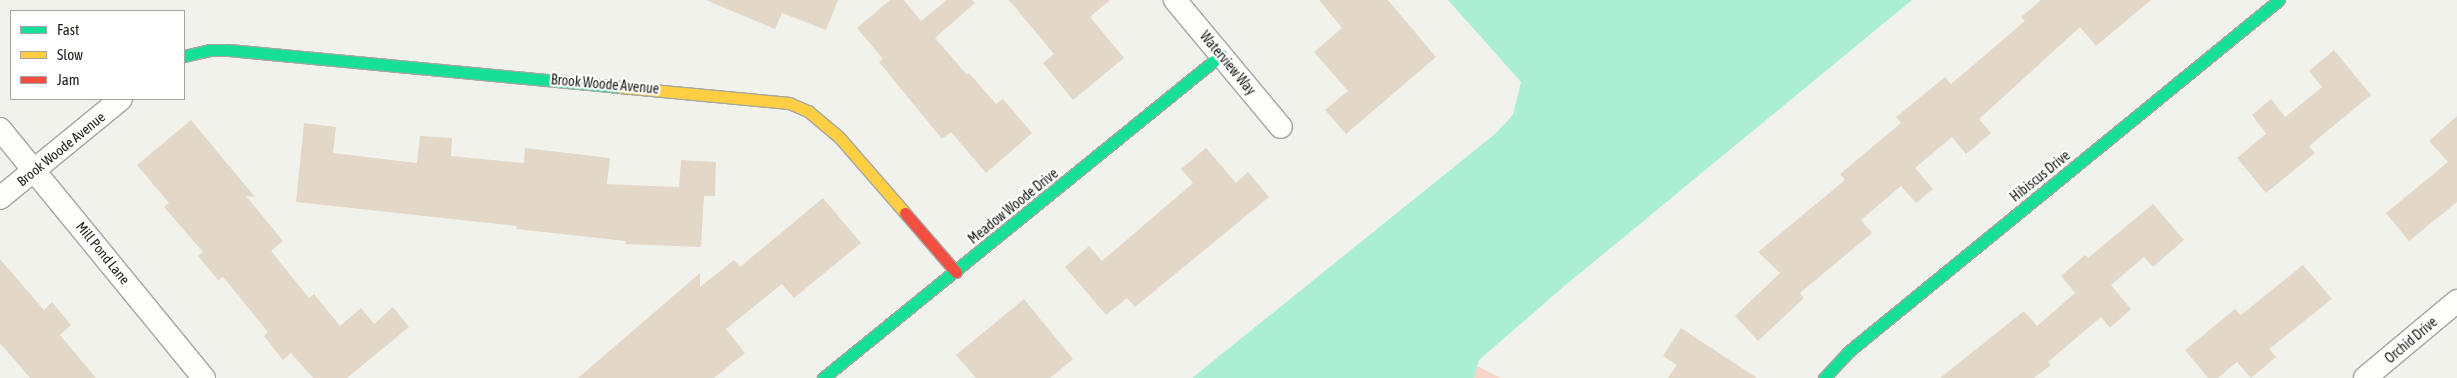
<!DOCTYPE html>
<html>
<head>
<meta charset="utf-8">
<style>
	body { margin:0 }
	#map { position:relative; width:2457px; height:378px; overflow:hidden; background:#f2f2ec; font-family:"Asap Condensed",sans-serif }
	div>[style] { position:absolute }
	.green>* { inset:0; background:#f6d4c9 }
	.water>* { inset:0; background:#aaeed6 }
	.building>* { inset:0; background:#e3d7c8 }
	.roads { filter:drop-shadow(1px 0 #a6a6a1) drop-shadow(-1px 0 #a6a6a1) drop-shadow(0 1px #a6a6a1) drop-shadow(0 -1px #a6a6a1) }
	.street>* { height:22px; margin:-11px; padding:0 11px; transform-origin:11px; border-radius:11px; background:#fdfdfc }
	.fast>* { height:11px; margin:-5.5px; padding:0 5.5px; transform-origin:5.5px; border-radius:5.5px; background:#16e098 }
	.slow>* { height:11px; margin:-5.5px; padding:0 5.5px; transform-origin:5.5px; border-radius:5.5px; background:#ffcf43 }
	.jam>* { height:11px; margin:-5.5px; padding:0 5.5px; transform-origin:5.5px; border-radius:5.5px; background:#f24e42 }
	span { translate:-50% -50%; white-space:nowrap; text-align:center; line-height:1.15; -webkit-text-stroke:4.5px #fff; paint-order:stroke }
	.street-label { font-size:14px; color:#1c1c18 }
	.legend { position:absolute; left:10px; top:10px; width:175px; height:90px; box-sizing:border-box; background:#fff; border:1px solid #a4a4a3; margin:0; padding:6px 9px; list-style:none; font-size:15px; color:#1c1c18 }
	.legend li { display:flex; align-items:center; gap:10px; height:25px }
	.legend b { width:25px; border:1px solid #a4a4a3 }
</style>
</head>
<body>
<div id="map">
	<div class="green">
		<i style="clip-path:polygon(1477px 366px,1501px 378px,1474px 378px)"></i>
	</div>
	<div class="water">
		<i style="clip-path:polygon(1448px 0,1912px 0,1562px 288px,1479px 360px,1474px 378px,1192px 378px,1495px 134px,1513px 115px,1521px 82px)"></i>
	</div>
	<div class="building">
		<i style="clip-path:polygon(706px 0,838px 0,826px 30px,782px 13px,775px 29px)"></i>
		<i style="clip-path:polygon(890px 0,904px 0,921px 21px,947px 0,972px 0,975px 3px,935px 38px,967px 75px,969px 73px,996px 104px,1003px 99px,1032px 133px,986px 173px,951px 132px,942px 139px,879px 62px,883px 59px,857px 28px)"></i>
		<i style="clip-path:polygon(1009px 0,1110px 0,1090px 17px,1124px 58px,1073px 100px,1043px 63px,1054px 54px)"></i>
		<i style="clip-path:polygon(1319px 0,1388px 0,1436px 57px,1346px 134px,1325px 110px,1348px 91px,1314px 52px,1342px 28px)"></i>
		<i style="clip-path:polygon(2041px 0,2151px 0,2096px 46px,2080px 27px,1979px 119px,1991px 133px,1966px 154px,1952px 137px,1915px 168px,1933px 189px,1916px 203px,1901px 186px,1861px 220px,1872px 233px,1800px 293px,1804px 298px,1758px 341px,1735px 316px,1780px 273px,1758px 252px,1845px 180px,1840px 174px,1901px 123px,1896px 117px,1945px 77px,1951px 84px,2025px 21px,2021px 17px)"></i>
		<i style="clip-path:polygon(2334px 50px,2371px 95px,2309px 146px,2315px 153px,2266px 193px,2237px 158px,2266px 134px,2252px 115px,2271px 99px,2285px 117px,2322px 87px,2309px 71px)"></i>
		<i style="clip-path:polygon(2457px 116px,2457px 202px,2409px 241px,2386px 213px,2448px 162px,2429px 141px)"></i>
		<i style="clip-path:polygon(191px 120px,255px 197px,246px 196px,283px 241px,271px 251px,309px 298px,314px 294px,340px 326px,361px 308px,374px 324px,393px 307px,409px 327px,347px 378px,313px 378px,291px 353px,283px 360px,264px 336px,268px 332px,223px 277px,218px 280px,198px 256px,203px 252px,164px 207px,169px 203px,137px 165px)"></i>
		<i style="clip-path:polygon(304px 123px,336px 127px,333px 153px,417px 163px,420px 136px,452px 138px,451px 156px,524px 163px,525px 148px,610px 158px,607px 184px,679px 187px,681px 160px,716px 162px,715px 196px,704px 196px,701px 247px,625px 244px,626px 241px,516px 229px,517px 226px,296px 202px)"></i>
		<i style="clip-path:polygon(1206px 148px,1236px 183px,1248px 172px,1269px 197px,1135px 307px,1127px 298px,1106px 315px,1065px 267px,1089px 246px,1102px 261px,1193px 183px,1181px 169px)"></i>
		<i style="clip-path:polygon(823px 198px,861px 243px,794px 298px,782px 284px,726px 329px,745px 353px,714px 378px,578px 378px,700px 273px,700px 287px,734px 260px,740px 267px)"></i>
		<i style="clip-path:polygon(2153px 204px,2184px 240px,2153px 267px,2144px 257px,2111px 285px,2131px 309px,2110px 328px,2101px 317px,2048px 362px,2051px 365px,2034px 378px,1940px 378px,2024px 311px,2037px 326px,2075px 293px,2061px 276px,2085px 255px,2088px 258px)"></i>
		<i style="clip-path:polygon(0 259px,44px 310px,52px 302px,71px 325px,60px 335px,96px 378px,30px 378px,0 343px)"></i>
		<i style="clip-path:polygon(2303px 265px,2332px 299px,2269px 349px,2276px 357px,2251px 378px,2237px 362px,2218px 378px,2208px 378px,2185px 350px,2235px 309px,2241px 315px)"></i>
		<i style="clip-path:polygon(1024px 299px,1073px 359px,1050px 378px,976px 378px,956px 355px)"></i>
		<i style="clip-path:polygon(1681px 328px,1757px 378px,1668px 378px,1677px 365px,1663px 356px)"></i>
	</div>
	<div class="roads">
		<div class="street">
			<i style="left:1175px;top:0;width:165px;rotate:50.2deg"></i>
			<i style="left:0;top:129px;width:322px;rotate:50.7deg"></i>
			<i style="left:0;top:198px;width:156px;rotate:-39.3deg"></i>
			<i style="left:2365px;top:378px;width:120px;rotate:-39.9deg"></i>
		</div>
		<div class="fast">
			<i style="left:184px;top:56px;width:26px;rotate:-13deg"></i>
			<i style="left:209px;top:50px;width:20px"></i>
			<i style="left:229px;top:50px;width:393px;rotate:5.4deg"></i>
			<i style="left:823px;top:378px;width:513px;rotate:-39.06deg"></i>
			<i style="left:1824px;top:378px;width:35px;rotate:-47deg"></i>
			<i style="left:1848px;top:352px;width:556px;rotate:-39.24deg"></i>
		</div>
		<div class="slow">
			<i style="left:620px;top:87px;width:170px;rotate:5.4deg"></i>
			<i style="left:789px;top:103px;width:21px;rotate:23deg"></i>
			<i style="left:808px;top:111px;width:40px;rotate:40deg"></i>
			<i style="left:839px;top:137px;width:101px;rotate:49deg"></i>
		</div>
		<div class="jam">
			<i style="left:905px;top:213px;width:78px;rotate:49.2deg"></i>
		</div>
	</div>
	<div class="street-label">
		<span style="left:1228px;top:63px;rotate:50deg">Waterview Way</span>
		<span style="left:605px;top:84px;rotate:5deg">Brook Woode Avenue</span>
		<span style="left:61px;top:149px;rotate:-39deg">Brook Woode Avenue</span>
		<span style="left:2040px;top:176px;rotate:-39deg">Hibiscus Drive</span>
		<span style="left:1013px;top:206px;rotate:-39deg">Meadow Woode Drive</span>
		<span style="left:103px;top:253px;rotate:51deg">Mill Pond Lane</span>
		<span style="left:2411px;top:340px;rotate:-40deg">Orchid Drive</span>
	</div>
	<ul class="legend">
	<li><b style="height:6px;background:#16e098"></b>Fast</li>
	<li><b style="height:6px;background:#ffcf43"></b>Slow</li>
	<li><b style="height:6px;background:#f24e42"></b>Jam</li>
	</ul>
</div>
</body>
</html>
